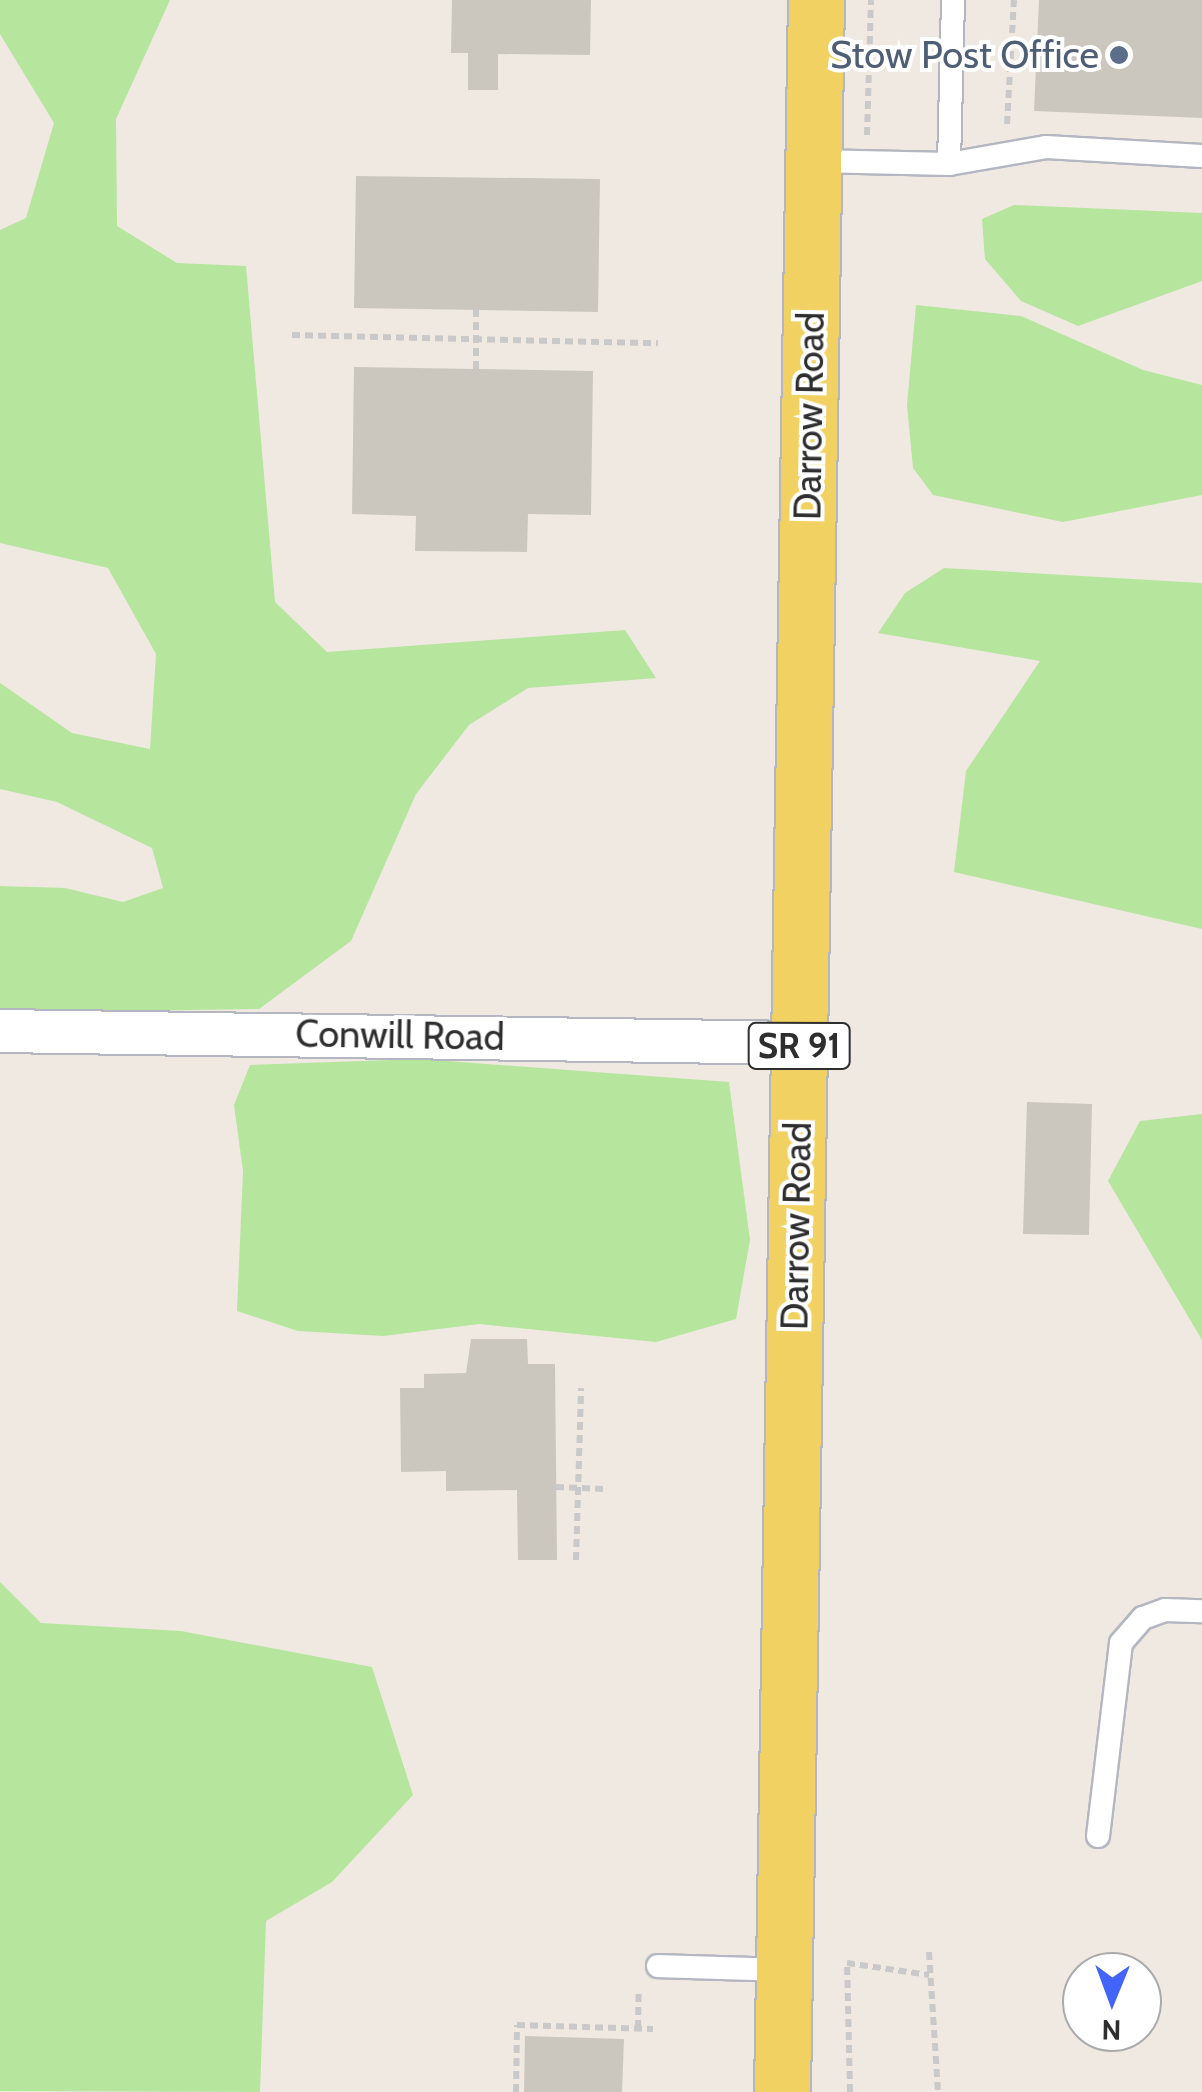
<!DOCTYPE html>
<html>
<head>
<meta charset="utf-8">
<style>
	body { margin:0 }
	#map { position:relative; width:1202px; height:2092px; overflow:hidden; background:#efe9e1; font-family:Cabin,sans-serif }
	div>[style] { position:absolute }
	.green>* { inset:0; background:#b6e59e }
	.building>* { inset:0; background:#cbc7bf }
	.path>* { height:6px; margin-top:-3px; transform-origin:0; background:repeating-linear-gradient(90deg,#c9c9c9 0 8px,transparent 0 13px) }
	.roads { filter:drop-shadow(2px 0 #b4b7c1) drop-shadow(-2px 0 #b4b7c1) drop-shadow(0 2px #b4b7c1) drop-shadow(0 -2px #b4b7c1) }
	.service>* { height:22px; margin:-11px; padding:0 11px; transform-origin:11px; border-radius:11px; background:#fff }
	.minor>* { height:42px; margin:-21px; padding:0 21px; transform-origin:21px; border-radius:21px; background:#fff }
	.primary>* { height:55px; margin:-27.5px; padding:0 27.5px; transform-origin:27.5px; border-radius:27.5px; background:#f2d163 }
	.dots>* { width:28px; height:28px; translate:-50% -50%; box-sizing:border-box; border:5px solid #fff; border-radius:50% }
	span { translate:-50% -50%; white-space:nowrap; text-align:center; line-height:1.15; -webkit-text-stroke:8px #fff; paint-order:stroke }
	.shield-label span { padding:2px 8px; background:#fff; border:2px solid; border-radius:8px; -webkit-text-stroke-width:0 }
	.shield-label { font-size:35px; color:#2e2e2e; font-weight:700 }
	.service-label { font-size:38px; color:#4e5e75 }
	.right { translate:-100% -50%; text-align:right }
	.street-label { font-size:38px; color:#2e2e2e }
	.north { position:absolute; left:1062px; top:1952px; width:100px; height:100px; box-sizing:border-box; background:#fff; border:2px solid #ababab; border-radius:50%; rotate:181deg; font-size:28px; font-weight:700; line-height:40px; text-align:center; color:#2e2e2e }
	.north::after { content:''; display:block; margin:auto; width:35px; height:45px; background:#4264fb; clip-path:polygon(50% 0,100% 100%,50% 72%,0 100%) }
</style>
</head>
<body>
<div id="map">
	<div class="green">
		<i style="clip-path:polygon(0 0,170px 0,116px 119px,117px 226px,177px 263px,246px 266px,275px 602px,327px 652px,625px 630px,656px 678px,528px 688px,469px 725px,416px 794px,351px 941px,259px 1009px,0 1013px,0 886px,65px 888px,123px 902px,163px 888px,152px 848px,57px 802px,0 789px,0 683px,72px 733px,150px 749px,156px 654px,108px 568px,0 543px,0 230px,26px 218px,54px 123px,0 34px)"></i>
		<i style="clip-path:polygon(1014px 205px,1202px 213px,1202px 281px,1078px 326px,1021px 301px,985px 259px,982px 219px)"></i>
		<i style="clip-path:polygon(916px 305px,1021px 316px,1143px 370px,1202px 385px,1202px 495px,1063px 522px,933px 495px,913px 468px,907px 405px)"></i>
		<i style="clip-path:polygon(944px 568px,1202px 583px,1202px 929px,954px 872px,966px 771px,1040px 661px,878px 633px,905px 593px)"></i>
		<i style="clip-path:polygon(421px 1059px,729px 1082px,750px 1240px,736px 1319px,656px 1342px,479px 1324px,383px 1336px,298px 1331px,237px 1311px,243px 1171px,234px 1105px,250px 1065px)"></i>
		<i style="clip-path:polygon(1202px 1114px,1202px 1340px,1108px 1181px,1140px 1121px)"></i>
		<i style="clip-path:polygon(0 1582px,41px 1623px,181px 1631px,372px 1667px,413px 1795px,332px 1882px,266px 1921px,260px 2092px,0 2091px)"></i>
	</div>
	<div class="building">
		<i style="clip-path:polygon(452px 0,591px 0,590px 55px,498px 54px,498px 90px,468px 90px,468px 53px,451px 53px)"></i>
		<i style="clip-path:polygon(1039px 0,1202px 0,1202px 118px,1034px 111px)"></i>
		<i style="clip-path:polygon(356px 176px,600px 179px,598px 312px,354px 308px)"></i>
		<i style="clip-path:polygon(354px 367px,593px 371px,591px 515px,528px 514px,527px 552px,415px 551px,416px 516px,352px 514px)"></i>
		<i style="clip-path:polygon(1027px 1102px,1092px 1104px,1089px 1235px,1023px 1234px)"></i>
		<i style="clip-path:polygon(471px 1339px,527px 1339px,528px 1364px,555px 1364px,557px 1560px,518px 1560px,517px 1490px,446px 1491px,446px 1471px,401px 1472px,400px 1388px,424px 1388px,424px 1374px,466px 1373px)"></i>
		<i style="clip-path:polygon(525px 2036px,624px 2039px,622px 2092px,524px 2092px)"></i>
	</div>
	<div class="path">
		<i style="left:1007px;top:124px;width:124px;rotate:-86.8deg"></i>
		<i style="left:867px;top:135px;width:135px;rotate:-88.3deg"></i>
		<i style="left:476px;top:309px;width:60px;rotate:90deg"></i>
		<i style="left:292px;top:335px;width:366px;rotate:1.3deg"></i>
		<i style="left:556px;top:1487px;width:48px;rotate:2.4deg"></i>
		<i style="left:576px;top:1560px;width:172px;rotate:-88.3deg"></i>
		<i style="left:929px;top:1952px;width:140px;rotate:86.3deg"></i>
		<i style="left:638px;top:2028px;width:39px;rotate:-89deg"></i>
		<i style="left:516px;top:2092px;width:67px;rotate:-89.1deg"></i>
		<i style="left:517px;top:2025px;width:136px;rotate:1.7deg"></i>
		<i style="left:850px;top:2092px;width:129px;rotate:-91.3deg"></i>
		<i style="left:847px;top:1963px;width:83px;rotate:8.3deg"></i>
	</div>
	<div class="roads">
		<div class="service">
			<i style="left:814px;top:161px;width:135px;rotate:1.3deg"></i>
			<i style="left:949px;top:164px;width:164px;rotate:-88.6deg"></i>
			<i style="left:949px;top:164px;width:98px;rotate:-9.9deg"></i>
			<i style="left:1046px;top:147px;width:156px;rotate:3.3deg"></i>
			<i style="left:1098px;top:1836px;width:194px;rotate:-83.2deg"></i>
			<i style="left:1121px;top:1643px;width:33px;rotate:-49deg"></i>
			<i style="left:1143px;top:1618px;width:23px;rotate:-20deg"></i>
			<i style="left:1165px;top:1610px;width:37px;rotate:2deg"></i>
			<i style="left:658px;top:1966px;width:125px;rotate:1.8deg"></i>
		</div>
		<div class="minor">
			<i style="left:0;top:1031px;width:799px;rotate:0.86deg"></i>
		</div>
		<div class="primary">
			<i style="left:782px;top:2092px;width:2092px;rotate:-89.07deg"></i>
		</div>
	</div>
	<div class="dots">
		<i style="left:1119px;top:55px;background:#5c6f8a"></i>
	</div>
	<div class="shield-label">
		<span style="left:799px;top:1046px">SR 91</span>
	</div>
	<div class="service-label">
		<span class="right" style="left:1099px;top:55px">Stow Post Office</span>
	</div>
	<div class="street-label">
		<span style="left:809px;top:416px;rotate:-89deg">Darrow Road</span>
		<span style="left:400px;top:1035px;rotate:1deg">Conwill Road</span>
		<span style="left:796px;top:1226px;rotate:-89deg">Darrow Road</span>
	</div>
	<div class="north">N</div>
</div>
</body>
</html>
